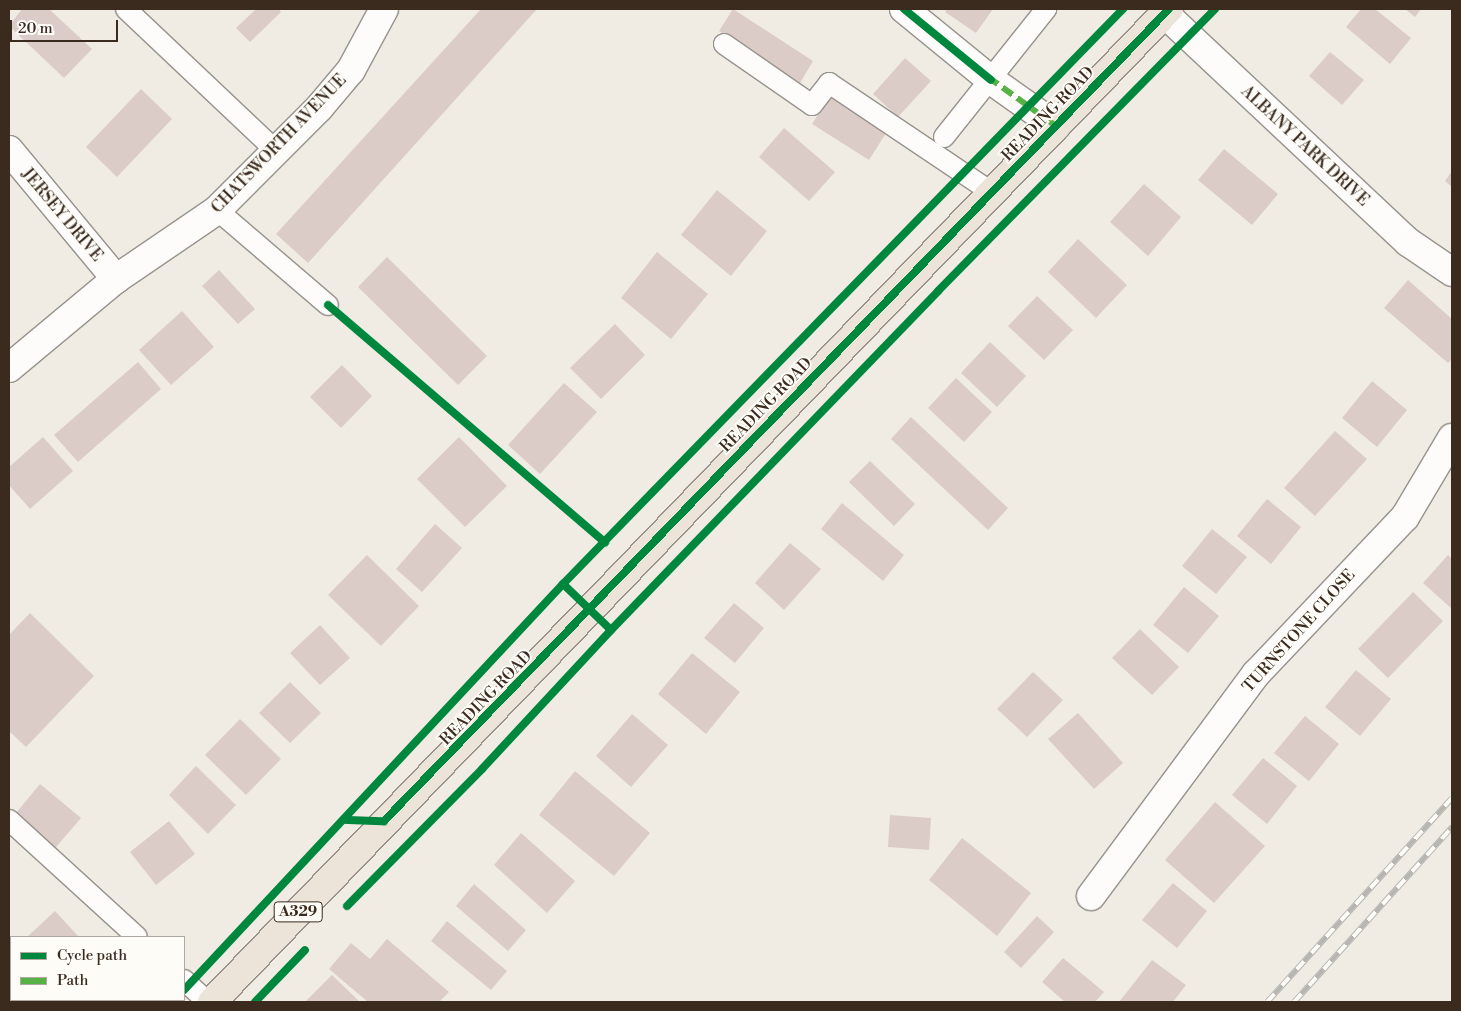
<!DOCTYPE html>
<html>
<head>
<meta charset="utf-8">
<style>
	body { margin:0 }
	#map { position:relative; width:1461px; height:1011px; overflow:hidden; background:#f0ece3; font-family:"Libre Bodoni",serif }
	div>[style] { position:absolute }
	.building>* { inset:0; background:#dcccc8 }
	.path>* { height:3px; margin-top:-1.5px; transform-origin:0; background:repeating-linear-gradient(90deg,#c0bebc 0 1px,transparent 0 5px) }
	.roads { filter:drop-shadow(1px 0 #97928c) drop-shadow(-1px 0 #97928c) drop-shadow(0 1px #97928c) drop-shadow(0 -1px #97928c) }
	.lane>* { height:20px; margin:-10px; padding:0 10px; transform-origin:10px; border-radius:10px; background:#fdfcfb }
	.street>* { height:28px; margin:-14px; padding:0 14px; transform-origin:14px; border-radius:14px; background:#fdfcfb }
	.primary>* { height:28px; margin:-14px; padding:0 14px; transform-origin:14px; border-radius:14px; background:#ece4d9 }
	.rail>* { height:5.5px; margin-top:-2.75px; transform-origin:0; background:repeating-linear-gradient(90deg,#fdfcf7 0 11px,#b7b5b2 0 22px); box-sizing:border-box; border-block:1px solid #b7b5b2 }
	.quiet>* { height:6px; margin-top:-3px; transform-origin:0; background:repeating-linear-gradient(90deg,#57b245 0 12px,transparent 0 18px) }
	.cycleway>* { height:8px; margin:-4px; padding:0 4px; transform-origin:4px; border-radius:4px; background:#00873e }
	span { translate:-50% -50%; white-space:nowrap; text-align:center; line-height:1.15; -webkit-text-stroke:4px #fdfcf7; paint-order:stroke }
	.shield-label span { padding:1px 4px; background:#fdfcf7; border:1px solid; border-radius:4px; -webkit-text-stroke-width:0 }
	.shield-label { font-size:15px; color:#3b2a1e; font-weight:700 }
	.street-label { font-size:16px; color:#3b2a1e }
	.frame { position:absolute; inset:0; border:10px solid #3b2a1e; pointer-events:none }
	.legend { position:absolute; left:10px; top:936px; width:175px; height:65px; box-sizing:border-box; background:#fdfcf7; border:1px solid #afa8a0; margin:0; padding:6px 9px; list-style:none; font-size:15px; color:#3b2a1e }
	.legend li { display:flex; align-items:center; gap:10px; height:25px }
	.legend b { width:25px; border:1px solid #afa8a0 }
	.scale { position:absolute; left:10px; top:20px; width:108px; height:22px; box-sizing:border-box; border:2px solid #3b2a1e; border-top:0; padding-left:6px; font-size:15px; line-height:18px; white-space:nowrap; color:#3b2a1e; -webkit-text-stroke:4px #fdfcf7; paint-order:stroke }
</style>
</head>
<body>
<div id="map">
	<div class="building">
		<i style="clip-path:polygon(22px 9px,49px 9px,92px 49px,64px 78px,9px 26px)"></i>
		<i style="clip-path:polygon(256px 9px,279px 9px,281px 12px,250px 42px,236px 28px)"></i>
		<i style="clip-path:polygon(481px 9px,537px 9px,308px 263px,276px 234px)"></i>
		<i style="clip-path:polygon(733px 9px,813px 61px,800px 83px,719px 31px)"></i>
		<i style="clip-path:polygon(947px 9px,993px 9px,976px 33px,945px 12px)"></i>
		<i style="clip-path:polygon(1361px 9px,1375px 9px,1411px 38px,1390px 64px,1346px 27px)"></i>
		<i style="clip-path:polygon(1405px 9px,1421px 9px,1415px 17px)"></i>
		<i style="clip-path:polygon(1330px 52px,1364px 80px,1342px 105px,1309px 76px)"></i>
		<i style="clip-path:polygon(905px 58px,931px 81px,898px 117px,873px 94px)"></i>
		<i style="clip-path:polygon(141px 89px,172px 119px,117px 177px,86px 147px)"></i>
		<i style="clip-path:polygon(832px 93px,888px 130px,869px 160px,812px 124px)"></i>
		<i style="clip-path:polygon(784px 128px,835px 172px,809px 201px,759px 157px)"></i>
		<i style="clip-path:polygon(1224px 149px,1278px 194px,1252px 225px,1198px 180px)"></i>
		<i style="clip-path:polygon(1452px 171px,1452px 187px,1445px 181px)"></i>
		<i style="clip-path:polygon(1144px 184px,1181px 217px,1148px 256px,1110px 222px)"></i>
		<i style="clip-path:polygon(717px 190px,767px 231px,731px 276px,681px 235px)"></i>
		<i style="clip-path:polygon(1078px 239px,1127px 285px,1096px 318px,1048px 272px)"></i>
		<i style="clip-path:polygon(657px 252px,708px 294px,671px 339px,621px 298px)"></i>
		<i style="clip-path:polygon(387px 257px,487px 356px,458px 385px,358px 287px)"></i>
		<i style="clip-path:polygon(219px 270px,255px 309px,238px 324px,202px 286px)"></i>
		<i style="clip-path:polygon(1408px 280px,1452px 319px,1452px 359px,1448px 363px,1384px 308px)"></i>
		<i style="clip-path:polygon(1037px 296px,1073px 330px,1044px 360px,1008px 326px)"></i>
		<i style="clip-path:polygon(182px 311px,214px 347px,171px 385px,139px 350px)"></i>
		<i style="clip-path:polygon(615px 324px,645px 355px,601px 399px,570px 368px)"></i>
		<i style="clip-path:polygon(990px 342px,1026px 376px,997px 407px,961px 373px)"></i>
		<i style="clip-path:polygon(138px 362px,161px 389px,78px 462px,54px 435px)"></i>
		<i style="clip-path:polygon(342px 365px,372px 396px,341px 428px,310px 397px)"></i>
		<i style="clip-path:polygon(956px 378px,992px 412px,964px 442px,928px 408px)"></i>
		<i style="clip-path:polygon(1372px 381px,1407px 410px,1377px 447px,1342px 418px)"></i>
		<i style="clip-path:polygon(564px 383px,597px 412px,540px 474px,508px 445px)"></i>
		<i style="clip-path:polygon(911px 417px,1008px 508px,988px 530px,891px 439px)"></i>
		<i style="clip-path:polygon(1335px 431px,1367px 459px,1315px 516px,1284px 488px)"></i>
		<i style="clip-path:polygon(43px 437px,73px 471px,30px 509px,9px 485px,9px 467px)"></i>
		<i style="clip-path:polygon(459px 437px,507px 486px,465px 527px,417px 479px)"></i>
		<i style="clip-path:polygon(870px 461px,915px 504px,894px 526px,849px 482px)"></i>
		<i style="clip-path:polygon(1267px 499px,1301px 527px,1271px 564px,1237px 536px)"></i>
		<i style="clip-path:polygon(842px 503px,904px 555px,883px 581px,821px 529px)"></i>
		<i style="clip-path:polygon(435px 524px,462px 548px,422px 592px,396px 569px)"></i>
		<i style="clip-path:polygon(1212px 529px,1247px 557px,1216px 594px,1182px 566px)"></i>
		<i style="clip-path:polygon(790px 543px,821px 569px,784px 610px,755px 583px)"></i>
		<i style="clip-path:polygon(367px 555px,419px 606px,381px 646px,328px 595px)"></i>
		<i style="clip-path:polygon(1448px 555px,1452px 559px,1452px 609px,1423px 583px)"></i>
		<i style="clip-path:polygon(1184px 587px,1219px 616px,1188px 653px,1153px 625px)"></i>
		<i style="clip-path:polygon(1413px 592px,1443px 621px,1388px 678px,1358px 649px)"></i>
		<i style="clip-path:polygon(734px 603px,764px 628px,735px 663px,704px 638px)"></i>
		<i style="clip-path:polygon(30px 613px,94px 676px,26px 747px,9px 731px,9px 635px)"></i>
		<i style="clip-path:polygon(320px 625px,350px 658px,320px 685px,290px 653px)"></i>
		<i style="clip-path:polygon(1140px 629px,1179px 667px,1152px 695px,1112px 658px)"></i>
		<i style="clip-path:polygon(692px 653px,740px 692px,706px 734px,658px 694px)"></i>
		<i style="clip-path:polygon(1356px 670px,1391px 699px,1360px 736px,1325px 707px)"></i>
		<i style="clip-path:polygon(1033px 672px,1063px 700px,1027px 737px,997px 709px)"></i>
		<i style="clip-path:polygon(290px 682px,321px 713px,290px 743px,259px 713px)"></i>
		<i style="clip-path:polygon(1078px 713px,1123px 763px,1094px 789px,1048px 739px)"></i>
		<i style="clip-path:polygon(632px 714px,668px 745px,631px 787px,596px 756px)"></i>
		<i style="clip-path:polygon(1305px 716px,1339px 744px,1309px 781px,1274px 753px)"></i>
		<i style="clip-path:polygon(240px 719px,281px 759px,246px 795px,205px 755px)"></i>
		<i style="clip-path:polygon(1263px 758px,1297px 786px,1267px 824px,1232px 795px)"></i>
		<i style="clip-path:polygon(196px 766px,236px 805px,208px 834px,169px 795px)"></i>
		<i style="clip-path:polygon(575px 771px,650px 833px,614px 876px,539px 815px)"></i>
		<i style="clip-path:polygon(40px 784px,81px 818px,51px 853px,11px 819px)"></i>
		<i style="clip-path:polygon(1215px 802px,1265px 846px,1214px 903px,1165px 860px)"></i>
		<i style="clip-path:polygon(890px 815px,931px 818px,929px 850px,888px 847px)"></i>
		<i style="clip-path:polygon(169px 821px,195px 854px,156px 885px,130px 852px)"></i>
		<i style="clip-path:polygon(521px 833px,575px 881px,547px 913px,494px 865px)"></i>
		<i style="clip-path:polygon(962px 838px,1031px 893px,997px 936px,929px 880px)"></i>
		<i style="clip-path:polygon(1173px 883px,1207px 911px,1177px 948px,1142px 920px)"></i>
		<i style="clip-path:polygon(474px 884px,526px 930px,508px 951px,456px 906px)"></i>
		<i style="clip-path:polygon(55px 911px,79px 937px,27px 937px)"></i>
		<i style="clip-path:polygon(1037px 916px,1054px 932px,1021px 968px,1004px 952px)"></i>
		<i style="clip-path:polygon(447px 921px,507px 971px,491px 990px,431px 941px)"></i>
		<i style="clip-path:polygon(387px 939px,449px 992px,439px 1002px,368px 1002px,329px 969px,351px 943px,370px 959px)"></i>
		<i style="clip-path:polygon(11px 955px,11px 1000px,49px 1000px,47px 1002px,9px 1000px)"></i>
		<i style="clip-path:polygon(1063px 958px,1104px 992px,1095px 1002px,1065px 1002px,1042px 982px)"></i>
		<i style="clip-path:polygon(1152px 960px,1186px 985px,1173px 1002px,1119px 1002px)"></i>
		<i style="clip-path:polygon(332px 975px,360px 1002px,305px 1002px)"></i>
	</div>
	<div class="path">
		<i style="left:350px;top:323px;width:336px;rotate:40.7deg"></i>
	</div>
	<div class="roads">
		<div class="lane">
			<i style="left:126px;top:9px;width:205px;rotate:43.4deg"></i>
			<i style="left:724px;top:44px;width:107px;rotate:34.7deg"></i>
			<i style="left:812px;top:105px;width:28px;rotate:-52deg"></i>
			<i style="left:829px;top:83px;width:195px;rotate:33.9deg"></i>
			<i style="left:944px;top:137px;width:164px;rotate:-51.4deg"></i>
			<i style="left:217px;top:210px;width:146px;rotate:40.6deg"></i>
			<i style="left:9px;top:820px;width:173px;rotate:42.4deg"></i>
			<i style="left:184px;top:980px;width:33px;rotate:43deg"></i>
		</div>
		<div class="street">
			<i style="left:904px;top:9px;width:112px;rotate:39.2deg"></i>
			<i style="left:991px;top:80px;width:80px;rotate:35.3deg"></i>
			<i style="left:1164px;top:13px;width:335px;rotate:43.2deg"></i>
			<i style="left:1408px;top:242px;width:53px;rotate:34.3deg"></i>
			<i style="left:9px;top:150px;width:168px;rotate:50.3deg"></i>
			<i style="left:9px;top:368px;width:139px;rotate:-39.8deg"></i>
			<i style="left:116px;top:279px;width:122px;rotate:-34.3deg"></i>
			<i style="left:217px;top:210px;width:144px;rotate:-45deg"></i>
			<i style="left:319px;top:108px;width:50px;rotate:-49.9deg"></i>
			<i style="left:351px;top:70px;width:69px;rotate:-61.6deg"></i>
			<i style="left:1091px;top:896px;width:277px;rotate:-53.4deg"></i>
			<i style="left:1256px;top:674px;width:216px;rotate:-46.5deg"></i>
			<i style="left:1405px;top:517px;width:92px;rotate:-59.3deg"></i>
		</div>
		<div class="primary">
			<i style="left:212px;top:1002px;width:1379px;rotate:-46.06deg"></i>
		</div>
	</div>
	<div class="rail">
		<i style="left:1267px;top:1002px;width:275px;rotate:-47.8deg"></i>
		<i style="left:1294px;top:1002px;width:236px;rotate:-47.9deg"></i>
	</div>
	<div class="quiet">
		<i style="left:988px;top:77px;width:84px;rotate:35.8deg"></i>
	</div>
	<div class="cycleway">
		<i style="left:904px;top:9px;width:112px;rotate:39.2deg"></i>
		<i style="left:328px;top:305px;width:365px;rotate:40.6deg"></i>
		<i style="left:563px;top:584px;width:66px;rotate:43.8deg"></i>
		<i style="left:346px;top:820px;width:38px;rotate:2deg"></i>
		<i style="left:384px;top:821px;width:1129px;rotate:-45.97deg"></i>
		<i style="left:347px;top:906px;width:192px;rotate:-45.4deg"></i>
		<i style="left:482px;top:769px;width:190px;rotate:-47.1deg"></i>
		<i style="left:611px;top:630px;width:471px;rotate:-46deg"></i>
		<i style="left:938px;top:291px;width:395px;rotate:-45.5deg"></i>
		<i style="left:184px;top:990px;width:555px;rotate:-46.97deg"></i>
		<i style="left:563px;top:584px;width:803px;rotate:-45.76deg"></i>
		<i style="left:255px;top:1002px;width:72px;rotate:-46.1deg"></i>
	</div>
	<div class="shield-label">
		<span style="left:298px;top:912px">A329</span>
	</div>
	<div class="street-label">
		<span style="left:1048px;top:114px;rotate:-46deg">READING ROAD</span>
		<span style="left:279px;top:144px;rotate:-46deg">CHATSWORTH AVENUE</span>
		<span style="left:1305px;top:146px;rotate:43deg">ALBANY PARK DRIVE</span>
		<span style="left:62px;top:215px;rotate:50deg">JERSEY DRIVE</span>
		<span style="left:766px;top:405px;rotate:-46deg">READING ROAD</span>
		<span style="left:1299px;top:631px;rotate:-48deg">TURNSTONE CLOSE</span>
		<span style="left:486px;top:698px;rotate:-46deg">READING ROAD</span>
	</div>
	<div class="frame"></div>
	<ul class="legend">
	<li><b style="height:6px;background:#00873e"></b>Cycle path</li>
	<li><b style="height:6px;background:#57b245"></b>Path</li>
	</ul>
	<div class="scale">20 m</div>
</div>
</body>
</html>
